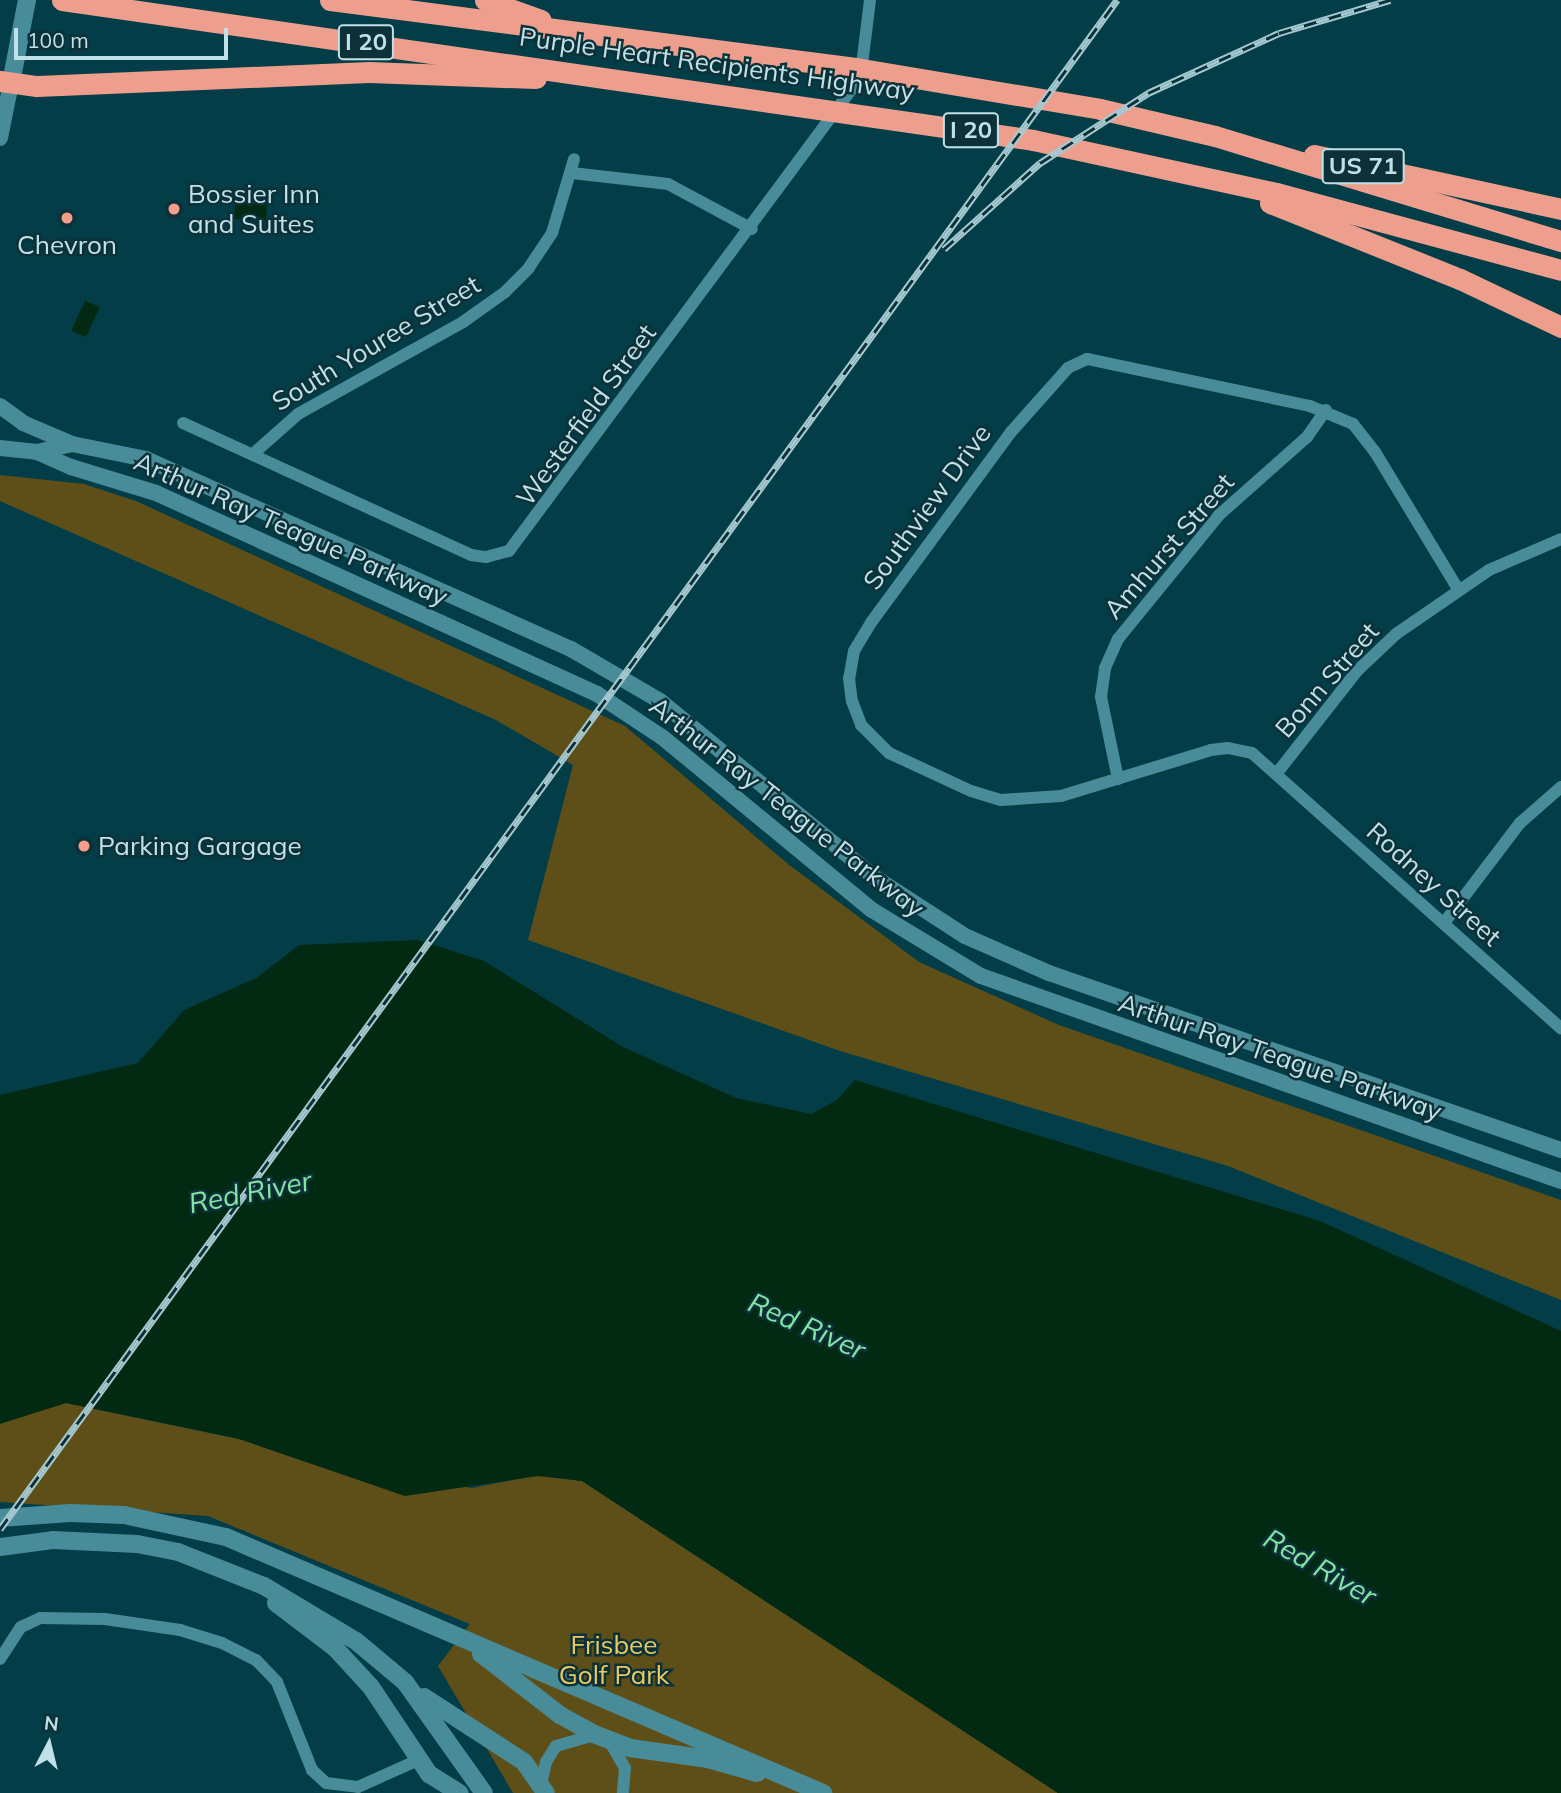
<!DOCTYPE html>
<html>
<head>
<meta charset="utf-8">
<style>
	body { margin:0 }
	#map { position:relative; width:1561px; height:1793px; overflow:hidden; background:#033d47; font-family:Mulish,sans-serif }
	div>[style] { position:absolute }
	.green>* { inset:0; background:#5e4f19 }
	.water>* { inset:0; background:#022912 }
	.minor>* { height:12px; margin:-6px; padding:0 6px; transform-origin:6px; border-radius:6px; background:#488b99 }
	.tertiary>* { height:16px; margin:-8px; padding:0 8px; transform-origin:8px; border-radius:8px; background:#488b99 }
	.secondary>* { height:18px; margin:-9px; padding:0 9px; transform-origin:9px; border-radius:9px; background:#488b99 }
	.motorway>* { height:21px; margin:-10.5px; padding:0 10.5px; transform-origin:10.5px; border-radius:10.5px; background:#ee9e8d }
	.rail>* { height:7px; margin-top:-3.5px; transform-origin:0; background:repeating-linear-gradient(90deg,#0d3138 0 13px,#a5c9d0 0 26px); box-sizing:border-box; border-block:2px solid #a5c9d0 }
	.dots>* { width:19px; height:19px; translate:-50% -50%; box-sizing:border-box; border:4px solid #0d3138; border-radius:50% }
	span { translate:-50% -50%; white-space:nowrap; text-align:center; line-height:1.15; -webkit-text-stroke:5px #0d3138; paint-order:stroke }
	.shield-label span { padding:2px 5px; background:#0d3138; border:2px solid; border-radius:5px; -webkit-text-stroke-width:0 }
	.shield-label { font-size:24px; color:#c1e1e8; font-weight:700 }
	.street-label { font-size:26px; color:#c1e1e8 }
	.poi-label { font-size:26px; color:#c1e1e8 }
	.left { translate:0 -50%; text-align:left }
	.park-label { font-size:26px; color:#eaca5f }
	.water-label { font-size:28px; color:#84e5a3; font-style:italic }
	.north { position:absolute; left:14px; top:1709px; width:70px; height:70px; -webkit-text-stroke:5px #0d3138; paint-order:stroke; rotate:7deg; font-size:19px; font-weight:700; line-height:28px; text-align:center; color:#c1e1e8 }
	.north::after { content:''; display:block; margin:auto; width:24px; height:32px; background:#c1e1e8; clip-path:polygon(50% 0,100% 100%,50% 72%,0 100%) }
	.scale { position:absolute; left:14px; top:28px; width:214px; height:32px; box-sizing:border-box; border:4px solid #c1e1e8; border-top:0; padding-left:9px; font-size:21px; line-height:24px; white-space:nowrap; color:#c1e1e8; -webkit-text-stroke:5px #0d3138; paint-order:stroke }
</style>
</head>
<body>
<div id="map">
	<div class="green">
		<i style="clip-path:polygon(0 475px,84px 484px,136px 501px,625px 726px,788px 864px,919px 962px,1059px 1025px,1561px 1200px,1561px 1300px,1228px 1166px,840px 1051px,528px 940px,573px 765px,496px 720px,0 501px)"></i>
		<i style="clip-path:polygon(66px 1403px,472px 1488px,538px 1475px,582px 1481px,1058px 1793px,513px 1793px,438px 1666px,470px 1624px,208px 1516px,0 1502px,0 1422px)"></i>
	</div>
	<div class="water">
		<i style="clip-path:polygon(235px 203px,267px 205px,266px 221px,234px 219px)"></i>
		<i style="clip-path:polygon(85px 301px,100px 307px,86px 337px,71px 331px)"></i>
		<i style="clip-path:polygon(418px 940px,484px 961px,623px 1047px,736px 1098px,811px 1114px,837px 1100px,855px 1080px,1320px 1221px,1561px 1331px,1561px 1793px,1058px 1793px,582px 1481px,538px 1476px,405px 1496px,236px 1438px,66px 1403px,0 1424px,0 1095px,138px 1063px,184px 1010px,258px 977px,299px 945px)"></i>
	</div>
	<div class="minor">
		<i style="left:572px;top:173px;width:97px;rotate:6.5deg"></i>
		<i style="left:668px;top:184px;width:95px;rotate:28.2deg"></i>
		<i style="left:183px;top:423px;width:317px;rotate:24.6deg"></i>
		<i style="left:471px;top:555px;width:15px;rotate:8deg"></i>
		<i style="left:486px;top:557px;width:24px;rotate:-15deg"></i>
		<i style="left:509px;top:551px;width:574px;rotate:-53.43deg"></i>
		<i style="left:851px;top:90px;width:27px;rotate:-66deg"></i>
		<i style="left:862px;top:65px;width:65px;rotate:-83deg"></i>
		<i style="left:253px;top:454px;width:60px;rotate:-41.6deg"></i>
		<i style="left:298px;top:414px;width:189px;rotate:-29.1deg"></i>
		<i style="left:463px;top:322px;width:52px;rotate:-35.5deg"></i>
		<i style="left:505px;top:292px;width:33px;rotate:-45deg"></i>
		<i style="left:528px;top:269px;width:43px;rotate:-56.3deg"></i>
		<i style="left:552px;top:233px;width:77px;rotate:-73.4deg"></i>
		<i style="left:1458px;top:589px;width:160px;rotate:-121.2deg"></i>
		<i style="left:1375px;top:452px;width:36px;rotate:-128deg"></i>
		<i style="left:1353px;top:424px;width:47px;rotate:-157.3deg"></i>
		<i style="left:1310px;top:406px;width:228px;rotate:-168.1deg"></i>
		<i style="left:1087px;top:359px;width:21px;rotate:155deg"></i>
		<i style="left:1068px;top:368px;width:86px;rotate:131.7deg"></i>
		<i style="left:1011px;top:432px;width:235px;rotate:126.3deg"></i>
		<i style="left:872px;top:621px;width:35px;rotate:121deg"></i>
		<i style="left:854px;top:651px;width:27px;rotate:100deg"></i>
		<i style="left:849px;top:678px;width:23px;rotate:83deg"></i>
		<i style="left:852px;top:701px;width:26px;rotate:69deg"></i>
		<i style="left:861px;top:725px;width:40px;rotate:45deg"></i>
		<i style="left:889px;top:753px;width:90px;rotate:24.9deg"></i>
		<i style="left:971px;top:791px;width:31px;rotate:17deg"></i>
		<i style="left:1001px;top:800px;width:60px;rotate:-3.8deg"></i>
		<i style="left:1061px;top:796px;width:157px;rotate:-17deg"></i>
		<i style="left:1211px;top:750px;width:17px;rotate:-7deg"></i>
		<i style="left:1228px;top:748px;width:25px;rotate:12deg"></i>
		<i style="left:1252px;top:753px;width:414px;rotate:41.7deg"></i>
		<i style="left:1277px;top:773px;width:130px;rotate:-51.9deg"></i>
		<i style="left:1357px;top:671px;width:54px;rotate:-43.5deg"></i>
		<i style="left:1396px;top:634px;width:113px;rotate:-34.5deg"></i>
		<i style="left:1489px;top:570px;width:78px;rotate:-23.3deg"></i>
		<i style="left:1118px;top:779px;width:84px;rotate:-101.7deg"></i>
		<i style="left:1101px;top:697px;width:29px;rotate:-82deg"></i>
		<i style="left:1105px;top:668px;width:32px;rotate:-66deg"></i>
		<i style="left:1118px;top:639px;width:160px;rotate:-50.8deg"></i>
		<i style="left:1219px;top:515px;width:118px;rotate:-41.6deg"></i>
		<i style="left:1307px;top:437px;width:33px;rotate:-55deg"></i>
		<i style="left:1444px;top:923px;width:126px;rotate:-52.8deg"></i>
		<i style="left:1520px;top:823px;width:55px;rotate:-41.3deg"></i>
		<i style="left:0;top:1659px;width:38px;rotate:-57deg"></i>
		<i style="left:21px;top:1627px;width:21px;rotate:-25deg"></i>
		<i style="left:40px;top:1618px;width:65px;rotate:0.9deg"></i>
		<i style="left:105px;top:1619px;width:76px;rotate:8.3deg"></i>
		<i style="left:180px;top:1630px;width:44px;rotate:17.2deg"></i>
		<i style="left:222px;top:1643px;width:38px;rotate:27deg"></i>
		<i style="left:256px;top:1660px;width:30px;rotate:46deg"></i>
		<i style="left:277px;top:1682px;width:95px;rotate:68.3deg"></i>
		<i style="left:312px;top:1770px;width:19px;rotate:43deg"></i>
		<i style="left:326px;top:1783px;width:32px;rotate:7deg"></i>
		<i style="left:358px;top:1787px;width:66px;rotate:-24.2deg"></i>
		<i style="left:610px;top:1742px;width:30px;rotate:60deg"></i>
		<i style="left:625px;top:1768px;width:25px;rotate:95deg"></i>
		<i style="left:541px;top:1784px;width:23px;rotate:-77deg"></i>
		<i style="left:546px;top:1762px;width:19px;rotate:-58deg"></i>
		<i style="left:556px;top:1746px;width:40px;rotate:-16deg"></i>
	</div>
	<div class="tertiary">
		<i style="left:0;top:138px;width:56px;rotate:-78.7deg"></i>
		<i style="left:0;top:406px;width:29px;rotate:36deg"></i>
		<i style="left:23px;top:423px;width:53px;rotate:23.2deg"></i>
		<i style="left:0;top:448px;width:37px;rotate:6deg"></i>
		<i style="left:37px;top:452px;width:36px;rotate:-13deg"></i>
		<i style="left:72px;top:444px;width:76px;rotate:11.5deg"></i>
		<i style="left:146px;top:459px;width:466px;rotate:24.1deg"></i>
		<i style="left:571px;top:649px;width:103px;rotate:30.3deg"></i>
		<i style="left:660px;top:701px;width:277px;rotate:39.4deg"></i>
		<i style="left:874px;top:877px;width:108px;rotate:33deg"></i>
		<i style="left:965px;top:936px;width:92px;rotate:23.8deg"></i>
		<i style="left:1049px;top:973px;width:542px;rotate:19.07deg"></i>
		<i style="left:37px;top:452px;width:37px;rotate:24deg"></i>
		<i style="left:71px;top:467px;width:89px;rotate:17deg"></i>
		<i style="left:156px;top:493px;width:485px;rotate:24.5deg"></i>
		<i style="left:597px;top:694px;width:78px;rotate:33.5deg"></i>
		<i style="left:662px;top:737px;width:272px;rotate:39.5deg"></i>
		<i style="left:872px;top:910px;width:127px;rotate:31.2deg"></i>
		<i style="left:981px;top:976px;width:615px;rotate:19.47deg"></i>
	</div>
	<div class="secondary">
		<i style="left:11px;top:83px;width:85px;rotate:-79.1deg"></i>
		<i style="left:0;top:1518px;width:70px;rotate:-4.1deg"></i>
		<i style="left:70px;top:1513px;width:54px;rotate:2.1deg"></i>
		<i style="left:124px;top:1515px;width:104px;rotate:12.2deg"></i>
		<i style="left:226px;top:1537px;width:650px;rotate:23.21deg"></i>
		<i style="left:0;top:1547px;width:53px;rotate:-7.5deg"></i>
		<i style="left:53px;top:1540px;width:84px;rotate:2.7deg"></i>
		<i style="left:137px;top:1544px;width:42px;rotate:11deg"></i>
		<i style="left:178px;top:1552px;width:92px;rotate:21.6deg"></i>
		<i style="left:264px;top:1586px;width:107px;rotate:30.9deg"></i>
		<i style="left:356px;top:1641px;width:64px;rotate:39.9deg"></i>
		<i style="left:405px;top:1682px;width:136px;rotate:54.6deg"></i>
		<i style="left:276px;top:1603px;width:74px;rotate:37.3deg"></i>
		<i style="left:335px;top:1648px;width:53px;rotate:47.3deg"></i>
		<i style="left:371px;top:1687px;width:105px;rotate:56.3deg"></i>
		<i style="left:429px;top:1774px;width:36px;rotate:32deg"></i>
		<i style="left:481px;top:1654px;width:100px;rotate:37.7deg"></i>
		<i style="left:560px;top:1715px;width:39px;rotate:29deg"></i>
		<i style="left:594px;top:1734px;width:39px;rotate:21deg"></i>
		<i style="left:630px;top:1748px;width:79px;rotate:8deg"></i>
		<i style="left:708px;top:1759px;width:51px;rotate:15.9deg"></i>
		<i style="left:424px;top:1697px;width:119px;rotate:33deg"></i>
		<i style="left:524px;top:1762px;width:38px;rotate:55deg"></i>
	</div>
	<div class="motorway">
		<i style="left:62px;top:0;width:981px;rotate:8.2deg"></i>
		<i style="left:1033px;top:140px;width:249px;rotate:12.3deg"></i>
		<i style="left:1276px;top:193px;width:295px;rotate:15.1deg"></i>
		<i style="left:330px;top:0;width:530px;rotate:7.37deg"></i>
		<i style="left:856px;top:68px;width:247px;rotate:9.5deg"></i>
		<i style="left:1100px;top:109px;width:118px;rotate:13.2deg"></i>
		<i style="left:1215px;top:136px;width:362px;rotate:16.9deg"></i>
		<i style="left:485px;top:0;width:59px;rotate:19.7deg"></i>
		<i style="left:0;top:81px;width:37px;rotate:8deg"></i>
		<i style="left:37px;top:86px;width:332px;rotate:-2.4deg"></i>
		<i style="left:369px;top:72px;width:167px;rotate:2.1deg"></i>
		<i style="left:1314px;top:155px;width:253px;rotate:12.3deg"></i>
		<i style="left:1270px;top:203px;width:205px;rotate:21.8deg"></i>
		<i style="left:1460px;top:279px;width:112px;rotate:25.4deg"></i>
	</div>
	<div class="rail">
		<i style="left:944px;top:249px;width:129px;rotate:-41.9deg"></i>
		<i style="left:1040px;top:163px;width:129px;rotate:-32.9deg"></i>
		<i style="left:1148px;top:93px;width:144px;rotate:-24.6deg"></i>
		<i style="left:1279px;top:33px;width:116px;rotate:-16.6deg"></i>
		<i style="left:0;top:1529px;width:1894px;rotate:-53.85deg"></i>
	</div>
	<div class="dots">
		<i style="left:174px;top:209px;background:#f49d8b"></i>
		<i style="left:67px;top:218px;background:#f49d8b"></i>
		<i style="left:84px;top:846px;background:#f49d8b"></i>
	</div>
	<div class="shield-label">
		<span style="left:366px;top:42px">I 20</span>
		<span style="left:971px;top:130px">I 20</span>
		<span style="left:1363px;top:166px">US 71</span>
	</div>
	<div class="street-label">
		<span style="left:717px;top:64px;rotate:8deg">Purple Heart Recipients Highway</span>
		<span style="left:376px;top:343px;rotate:-31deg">South Youree Street</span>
		<span style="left:586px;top:415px;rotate:-54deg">Westerfield Street</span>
		<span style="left:927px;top:507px;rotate:-54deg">Southview Drive</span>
		<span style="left:291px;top:529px;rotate:24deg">Arthur Ray Teague Parkway</span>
		<span style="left:1169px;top:546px;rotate:-49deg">Amhurst Street</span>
		<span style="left:1327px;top:680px;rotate:-49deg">Bonn Street</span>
		<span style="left:787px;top:807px;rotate:38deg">Arthur Ray Teague Parkway</span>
		<span style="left:1434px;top:884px;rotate:42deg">Rodney Street</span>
		<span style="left:1280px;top:1057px;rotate:19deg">Arthur Ray Teague Parkway</span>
	</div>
	<div class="poi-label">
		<span class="left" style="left:188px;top:209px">Bossier Inn<br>and Suites</span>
		<span style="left:67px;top:245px">Chevron</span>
		<span class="left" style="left:98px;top:846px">Parking Gargage</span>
	</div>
	<div class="park-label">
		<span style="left:614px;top:1660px">Frisbee<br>Golf Park</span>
	</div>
	<div class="water-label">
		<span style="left:250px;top:1192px;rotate:-11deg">Red River</span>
		<span style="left:807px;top:1326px;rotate:24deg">Red River</span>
		<span style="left:1320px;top:1567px;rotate:30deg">Red River</span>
	</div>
	<div class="north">N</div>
	<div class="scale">100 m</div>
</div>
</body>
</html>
